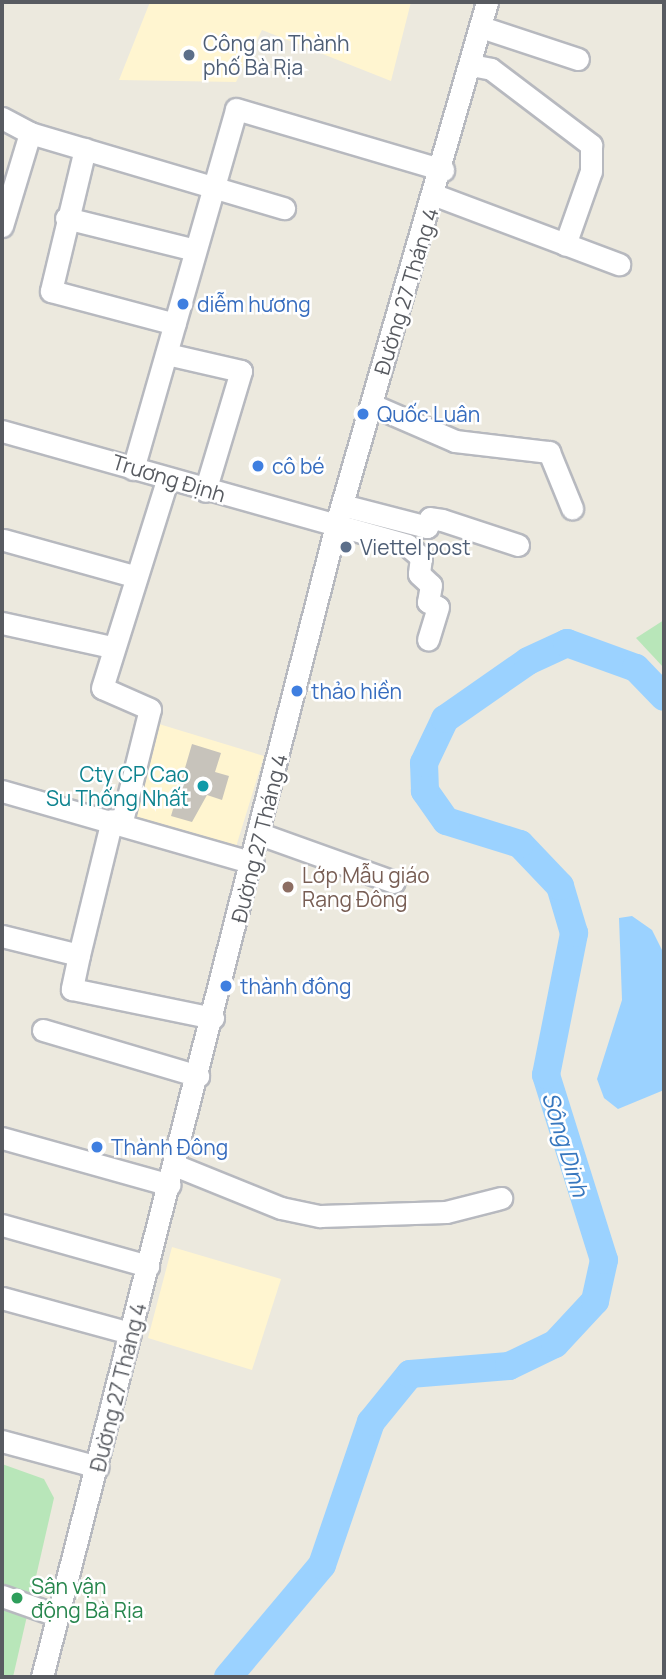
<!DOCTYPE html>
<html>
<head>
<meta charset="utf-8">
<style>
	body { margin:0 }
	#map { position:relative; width:666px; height:1679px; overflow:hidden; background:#ece9de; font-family:Manrope,sans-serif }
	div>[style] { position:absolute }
	.commercial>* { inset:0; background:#fff5d0 }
	.green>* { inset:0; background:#b8e6b9 }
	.water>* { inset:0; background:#9bd2ff }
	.river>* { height:28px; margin:-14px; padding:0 14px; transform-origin:14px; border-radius:14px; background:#9bd2ff }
	.building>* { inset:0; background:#c7c3bb }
	.roads { filter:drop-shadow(2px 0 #b7b9bf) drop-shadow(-2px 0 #b7b9bf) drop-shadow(0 2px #b7b9bf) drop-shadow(0 -2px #b7b9bf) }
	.minor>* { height:21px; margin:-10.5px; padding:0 10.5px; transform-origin:10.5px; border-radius:10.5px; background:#fff }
	.dots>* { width:19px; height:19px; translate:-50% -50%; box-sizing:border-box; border:4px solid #fff; border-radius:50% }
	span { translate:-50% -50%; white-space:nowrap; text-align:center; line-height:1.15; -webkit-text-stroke:5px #fff; paint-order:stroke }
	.service-label { font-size:21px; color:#4e5e75 }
	.left { translate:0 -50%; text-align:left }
	.street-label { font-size:21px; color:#585b61 }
	.shop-label { font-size:21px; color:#366cbe }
	.culture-label { font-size:21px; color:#0d838f }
	.right { translate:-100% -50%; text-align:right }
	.education-label { font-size:21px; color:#785e54 }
	.leisure-label { font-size:21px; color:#27864d }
	.water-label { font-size:23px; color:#3777be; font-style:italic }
	.frame { position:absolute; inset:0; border:4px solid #585b61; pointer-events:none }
</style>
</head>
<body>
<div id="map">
	<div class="commercial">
		<i style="clip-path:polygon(150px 2px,411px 2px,391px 81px,262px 30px,236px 82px,119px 80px)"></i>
		<i style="clip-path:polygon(159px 724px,264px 756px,235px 850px,130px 818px)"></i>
		<i style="clip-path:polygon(172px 1247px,281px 1279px,252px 1370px,148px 1338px)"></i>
	</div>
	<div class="green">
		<i style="clip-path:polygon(664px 620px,664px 668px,636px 638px)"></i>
		<i style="clip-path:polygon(2px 1464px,44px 1479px,54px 1498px,13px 1677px,2px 1677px)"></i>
	</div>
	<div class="water">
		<i style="clip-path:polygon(632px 916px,652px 930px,664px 954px,664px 1090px,618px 1109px,604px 1098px,597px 1079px,622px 1000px,619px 918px)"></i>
	</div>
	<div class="river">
		<i style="left:228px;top:1677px;width:146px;rotate:-50deg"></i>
		<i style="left:322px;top:1565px;width:151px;rotate:-71.1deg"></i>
		<i style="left:371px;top:1422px;width:62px;rotate:-50.9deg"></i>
		<i style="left:410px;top:1374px;width:99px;rotate:-4.6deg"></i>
		<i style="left:509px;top:1366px;width:51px;rotate:-25.6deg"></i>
		<i style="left:555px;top:1344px;width:59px;rotate:-47.1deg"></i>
		<i style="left:595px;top:1301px;width:42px;rotate:-77.6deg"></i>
		<i style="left:604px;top:1260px;width:194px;rotate:-107.4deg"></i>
		<i style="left:546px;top:1075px;width:145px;rotate:-78.8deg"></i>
		<i style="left:574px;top:933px;width:49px;rotate:-106.6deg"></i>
		<i style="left:560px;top:886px;width:58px;rotate:-133.6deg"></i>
		<i style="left:520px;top:844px;width:77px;rotate:-162.7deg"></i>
		<i style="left:446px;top:821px;width:37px;rotate:-125deg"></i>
		<i style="left:425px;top:791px;width:28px;rotate:-92deg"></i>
		<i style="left:424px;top:763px;width:49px;rotate:-64.5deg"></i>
		<i style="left:445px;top:719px;width:101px;rotate:-34.9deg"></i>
		<i style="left:528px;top:661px;width:43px;rotate:-24.8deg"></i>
		<i style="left:567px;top:643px;width:73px;rotate:19.9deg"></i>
		<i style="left:636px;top:668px;width:40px;rotate:46deg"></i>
	</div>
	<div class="building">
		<i style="clip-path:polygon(192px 744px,221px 753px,215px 772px,229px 776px,222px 800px,207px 795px,192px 822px,171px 816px)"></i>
	</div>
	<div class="roads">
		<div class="minor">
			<i style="left:481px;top:27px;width:102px;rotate:18.3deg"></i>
			<i style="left:471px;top:65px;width:20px;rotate:11deg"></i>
			<i style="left:491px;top:69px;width:126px;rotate:37.2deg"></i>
			<i style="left:591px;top:145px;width:26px;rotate:90deg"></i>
			<i style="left:591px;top:171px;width:78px;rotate:109.4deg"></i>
			<i style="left:2px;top:118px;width:32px;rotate:28deg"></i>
			<i style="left:30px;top:133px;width:265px;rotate:16.5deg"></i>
			<i style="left:85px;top:149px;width:146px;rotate:103.5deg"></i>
			<i style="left:51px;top:291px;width:128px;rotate:14.9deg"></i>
			<i style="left:435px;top:195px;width:197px;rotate:20.6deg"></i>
			<i style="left:66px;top:218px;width:133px;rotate:13.9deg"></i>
			<i style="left:2px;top:226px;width:97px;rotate:-73.2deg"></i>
			<i style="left:167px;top:354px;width:76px;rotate:12.9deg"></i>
			<i style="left:241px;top:371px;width:125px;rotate:106.7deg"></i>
			<i style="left:372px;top:405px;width:90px;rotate:23.4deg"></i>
			<i style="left:455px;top:441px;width:95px;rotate:6.7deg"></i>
			<i style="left:549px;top:452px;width:61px;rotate:67.7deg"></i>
			<i style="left:2px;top:431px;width:421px;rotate:15.7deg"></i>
			<i style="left:407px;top:545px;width:18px;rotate:41deg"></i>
			<i style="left:421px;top:557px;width:17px;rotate:97deg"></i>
			<i style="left:419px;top:574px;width:16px;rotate:43deg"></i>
			<i style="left:431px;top:585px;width:17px;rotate:100deg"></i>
			<i style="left:428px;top:602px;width:11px;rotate:27deg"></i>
			<i style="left:438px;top:607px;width:34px;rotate:107deg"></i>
			<i style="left:133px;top:469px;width:374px;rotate:-74deg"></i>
			<i style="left:236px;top:109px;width:216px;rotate:16.4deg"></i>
			<i style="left:342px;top:505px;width:88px;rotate:14.5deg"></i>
			<i style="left:427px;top:527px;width:9px;rotate:-72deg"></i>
			<i style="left:430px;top:518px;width:12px;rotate:9deg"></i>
			<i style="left:442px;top:520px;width:80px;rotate:18.2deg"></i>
			<i style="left:4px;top:540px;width:135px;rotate:15.5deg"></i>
			<i style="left:2px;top:623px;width:112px;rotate:12.4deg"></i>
			<i style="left:2px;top:791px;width:261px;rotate:16deg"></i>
			<i style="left:122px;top:821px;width:115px;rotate:-76deg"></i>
			<i style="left:150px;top:709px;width:52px;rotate:-156.4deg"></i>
			<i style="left:102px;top:688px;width:217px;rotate:-72.6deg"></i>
			<i style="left:260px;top:834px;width:142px;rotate:19.7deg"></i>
			<i style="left:2px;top:936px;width:79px;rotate:13.9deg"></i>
			<i style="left:79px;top:955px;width:35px;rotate:102deg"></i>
			<i style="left:72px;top:989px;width:144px;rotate:11.6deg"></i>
			<i style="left:79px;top:955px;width:139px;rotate:-76.3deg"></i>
			<i style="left:43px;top:1030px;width:162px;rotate:16.5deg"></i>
			<i style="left:2px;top:1138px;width:174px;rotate:15.6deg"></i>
			<i style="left:177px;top:1166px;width:112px;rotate:22deg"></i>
			<i style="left:281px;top:1208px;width:40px;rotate:12deg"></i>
			<i style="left:320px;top:1216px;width:126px;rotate:-1.8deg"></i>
			<i style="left:446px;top:1212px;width:57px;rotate:-14.3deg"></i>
			<i style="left:2px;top:1225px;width:152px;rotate:15.7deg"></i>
			<i style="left:2px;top:1298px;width:133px;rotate:15.3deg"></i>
			<i style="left:2px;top:1441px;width:99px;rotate:15.2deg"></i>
			<i style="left:2px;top:1596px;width:57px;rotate:19.4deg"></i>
			<i style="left:42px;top:1677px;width:1193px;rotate:-75.68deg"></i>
			<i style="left:337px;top:521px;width:540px;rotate:-73.88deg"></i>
		</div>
	</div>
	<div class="dots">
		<i style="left:189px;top:55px;background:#5c6f8a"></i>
		<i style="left:183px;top:304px;background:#3f7fe0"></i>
		<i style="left:363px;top:414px;background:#3f7fe0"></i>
		<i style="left:258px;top:466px;background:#3f7fe0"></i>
		<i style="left:346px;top:547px;background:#5c6f8a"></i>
		<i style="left:297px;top:691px;background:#3f7fe0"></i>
		<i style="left:203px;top:786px;background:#0f9aa8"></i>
		<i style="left:288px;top:887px;background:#8d6e63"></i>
		<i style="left:226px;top:986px;background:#3f7fe0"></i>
		<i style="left:97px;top:1147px;background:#3f7fe0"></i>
		<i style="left:17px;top:1598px;background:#2e9e5b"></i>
	</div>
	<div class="service-label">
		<span class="left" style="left:203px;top:55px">Công an Thành<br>phố Bà Rịa</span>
		<span class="left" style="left:360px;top:547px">Viettel post</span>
	</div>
	<div class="street-label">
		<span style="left:406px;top:291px;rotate:-73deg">Đường 27 Tháng 4</span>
		<span style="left:169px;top:478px;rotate:17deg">Trương Định</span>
		<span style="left:259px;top:838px;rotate:-76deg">Đường 27 Tháng 4</span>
		<span style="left:118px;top:1387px;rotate:-76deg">Đường 27 Tháng 4</span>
	</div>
	<div class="shop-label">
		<span class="left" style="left:197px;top:304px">diễm hương</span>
		<span class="left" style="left:377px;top:414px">Quốc Luân</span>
		<span class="left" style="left:272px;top:466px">cô bé</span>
		<span class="left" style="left:311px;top:691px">thảo hiền</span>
		<span class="left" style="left:240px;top:986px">thành đông</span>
		<span class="left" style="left:111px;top:1147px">Thành Đông</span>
	</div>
	<div class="culture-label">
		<span class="right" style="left:189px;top:786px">Cty CP Cao<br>Su Thống Nhất</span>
	</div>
	<div class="education-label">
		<span class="left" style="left:302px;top:887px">Lớp Mẫu giáo<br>Rạng Đông</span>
	</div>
	<div class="leisure-label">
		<span class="left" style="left:31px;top:1598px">Sân vận<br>động Bà Rịa</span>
	</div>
	<div class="water-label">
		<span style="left:566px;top:1144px;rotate:73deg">Sông Dinh</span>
	</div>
	<div class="frame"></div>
</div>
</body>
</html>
